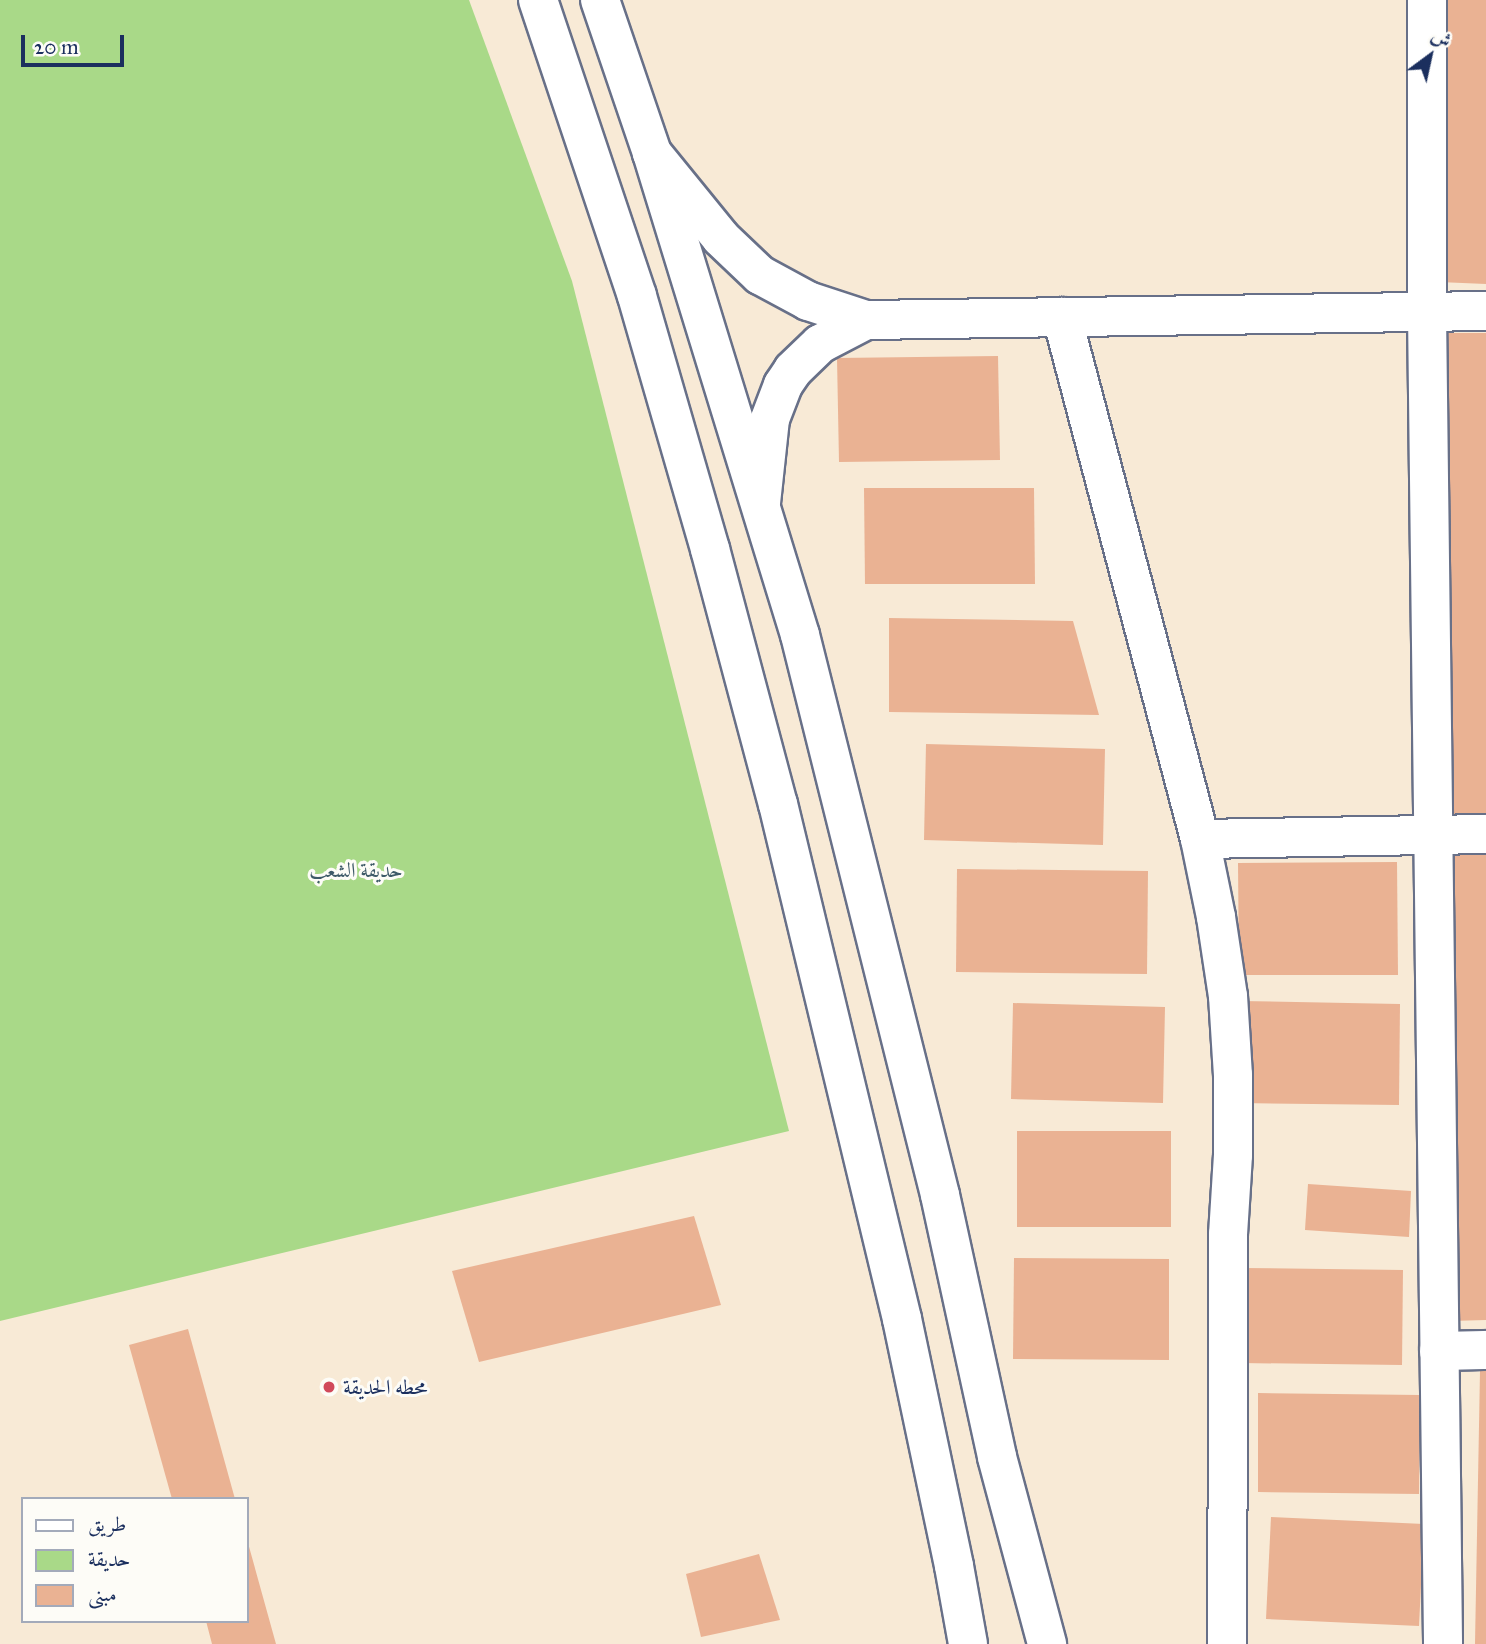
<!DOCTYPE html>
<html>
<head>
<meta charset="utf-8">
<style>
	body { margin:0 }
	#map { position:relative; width:1486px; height:1644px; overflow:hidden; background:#f8ead6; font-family:"IM FELL Great Primer",Amiri,serif }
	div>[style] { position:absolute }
	.green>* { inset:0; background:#a9d988 }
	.building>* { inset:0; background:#eab293 }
	.roads { filter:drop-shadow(2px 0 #687088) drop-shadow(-2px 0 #687088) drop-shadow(0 2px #687088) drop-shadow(0 -2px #687088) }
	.minor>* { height:38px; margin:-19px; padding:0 19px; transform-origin:19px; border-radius:19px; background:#fff }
	.major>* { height:38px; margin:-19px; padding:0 19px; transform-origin:19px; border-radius:19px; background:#fff }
	.dots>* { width:19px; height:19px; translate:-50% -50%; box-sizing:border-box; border:4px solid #fdfcf7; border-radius:50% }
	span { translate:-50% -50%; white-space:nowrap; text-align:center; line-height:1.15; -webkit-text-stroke:6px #fdfcf7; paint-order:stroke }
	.park-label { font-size:21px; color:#3e5a68 }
	.poi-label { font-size:21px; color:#1b2f5e }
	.left { translate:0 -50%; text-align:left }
	.legend { position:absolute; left:21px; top:1497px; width:228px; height:126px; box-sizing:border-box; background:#fdfcf7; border:2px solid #a3aaba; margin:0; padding:9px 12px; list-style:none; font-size:21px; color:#1b2f5e }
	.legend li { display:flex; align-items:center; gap:14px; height:35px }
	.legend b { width:35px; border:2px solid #a3aaba }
	.north { position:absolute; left:1395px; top:21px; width:70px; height:70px; -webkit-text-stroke:5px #fdfcf7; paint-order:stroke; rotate:33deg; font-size:19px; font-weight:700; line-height:28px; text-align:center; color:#1b2f5e }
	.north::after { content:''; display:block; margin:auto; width:24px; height:32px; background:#1b2f5e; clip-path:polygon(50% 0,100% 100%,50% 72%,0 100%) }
	.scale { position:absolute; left:21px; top:35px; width:103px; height:32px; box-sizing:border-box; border:4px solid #1b2f5e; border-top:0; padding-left:9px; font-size:21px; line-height:24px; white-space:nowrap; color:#1b2f5e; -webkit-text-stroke:5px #fdfcf7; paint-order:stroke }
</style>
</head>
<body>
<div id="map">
	<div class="green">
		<i style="clip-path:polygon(0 0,469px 0,572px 281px,789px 1131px,0 1321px)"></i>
	</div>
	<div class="building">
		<i style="clip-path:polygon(1442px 0,1486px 0,1486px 284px,1439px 282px)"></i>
		<i style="clip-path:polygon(1448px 333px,1486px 333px,1486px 815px,1448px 816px)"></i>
		<i style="clip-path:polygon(998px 356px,1000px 460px,839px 462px,837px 358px)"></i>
		<i style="clip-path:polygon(864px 488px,1034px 488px,1035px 584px,865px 584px)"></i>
		<i style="clip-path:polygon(889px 618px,1073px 621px,1099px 715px,889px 712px)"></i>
		<i style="clip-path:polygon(926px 744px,1105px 749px,1103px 845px,924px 840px)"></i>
		<i style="clip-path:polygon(1444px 850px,1486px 850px,1486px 1320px,1450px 1321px)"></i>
		<i style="clip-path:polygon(1397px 862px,1398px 975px,1239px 975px,1238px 863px)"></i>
		<i style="clip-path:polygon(957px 869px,1148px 871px,1147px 974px,956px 972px)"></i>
		<i style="clip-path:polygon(1240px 1001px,1400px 1004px,1399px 1105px,1239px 1103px)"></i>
		<i style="clip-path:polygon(1013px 1003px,1165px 1007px,1163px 1103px,1011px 1099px)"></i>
		<i style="clip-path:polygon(1017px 1131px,1171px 1131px,1171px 1227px,1017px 1227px)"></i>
		<i style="clip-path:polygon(1308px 1184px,1411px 1191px,1409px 1237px,1305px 1230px)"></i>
		<i style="clip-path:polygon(694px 1216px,721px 1305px,479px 1362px,452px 1271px)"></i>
		<i style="clip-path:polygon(1014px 1258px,1169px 1259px,1169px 1360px,1013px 1359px)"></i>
		<i style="clip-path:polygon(1242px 1268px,1403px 1270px,1402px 1365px,1241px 1363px)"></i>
		<i style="clip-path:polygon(188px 1329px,235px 1499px,172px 1499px,129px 1345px)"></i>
		<i style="clip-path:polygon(1480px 1371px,1486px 1371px,1486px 1644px,1475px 1644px)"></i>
		<i style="clip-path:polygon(1258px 1393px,1420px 1395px,1419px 1494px,1258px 1492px)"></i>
		<i style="clip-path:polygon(1271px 1517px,1424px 1524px,1419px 1626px,1266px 1619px)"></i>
		<i style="clip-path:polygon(248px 1543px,276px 1644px,212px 1644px,206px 1621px,247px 1621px)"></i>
		<i style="clip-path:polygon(759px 1554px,780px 1620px,701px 1637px,686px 1574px)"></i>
	</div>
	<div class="roads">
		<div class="minor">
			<i style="left:1427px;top:0;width:312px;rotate:90deg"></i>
			<i style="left:1427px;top:312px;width:1332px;rotate:89.31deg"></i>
			<i style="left:652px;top:153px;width:109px;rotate:50.9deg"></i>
			<i style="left:721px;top:238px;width:54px;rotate:43.5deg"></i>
			<i style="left:760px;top:275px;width:55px;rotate:28.4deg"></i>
			<i style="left:808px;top:301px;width:61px;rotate:18.1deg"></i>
			<i style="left:866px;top:320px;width:620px;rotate:-0.83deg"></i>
			<i style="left:1062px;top:317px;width:540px;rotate:75.19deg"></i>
			<i style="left:1200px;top:839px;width:80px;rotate:78.4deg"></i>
			<i style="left:1216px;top:917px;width:80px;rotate:81.4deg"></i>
			<i style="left:1228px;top:996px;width:79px;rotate:86.4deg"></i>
			<i style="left:1233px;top:1075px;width:80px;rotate:90deg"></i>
			<i style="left:1233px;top:1155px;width:79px;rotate:93.6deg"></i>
			<i style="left:1228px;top:1234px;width:410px;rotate:90.1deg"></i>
			<i style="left:761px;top:503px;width:84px;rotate:-83.9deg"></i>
			<i style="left:770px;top:419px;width:36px;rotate:-69deg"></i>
			<i style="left:783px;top:385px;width:18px;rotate:-56deg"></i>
			<i style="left:793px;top:370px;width:37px;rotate:-44deg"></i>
			<i style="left:820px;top:344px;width:52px;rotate:-27.6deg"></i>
			<i style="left:1200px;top:839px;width:286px;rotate:-1deg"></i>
			<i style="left:1439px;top:1351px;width:47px;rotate:-1.2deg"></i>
		</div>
		<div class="major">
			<i style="left:538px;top:0;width:312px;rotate:71.5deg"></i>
			<i style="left:637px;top:296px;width:263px;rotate:73.9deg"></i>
			<i style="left:710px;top:549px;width:264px;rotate:75.1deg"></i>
			<i style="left:778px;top:804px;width:530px;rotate:76.46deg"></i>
			<i style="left:902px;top:1319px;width:252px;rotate:78.1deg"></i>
			<i style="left:954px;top:1566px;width:79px;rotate:79.8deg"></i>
			<i style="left:600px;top:0;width:162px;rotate:71.2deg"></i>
			<i style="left:652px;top:153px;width:504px;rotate:72.93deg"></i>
			<i style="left:800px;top:635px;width:577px;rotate:75.96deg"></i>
			<i style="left:940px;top:1195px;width:268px;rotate:77.7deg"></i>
			<i style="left:997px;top:1457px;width:194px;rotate:75deg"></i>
		</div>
	</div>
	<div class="dots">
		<i style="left:329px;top:1387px;background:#d1495b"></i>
	</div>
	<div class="park-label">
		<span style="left:356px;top:870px">حديقة الشعب</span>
	</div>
	<div class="poi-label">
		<span class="left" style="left:343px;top:1387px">محطه الحديقة</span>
	</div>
	<ul class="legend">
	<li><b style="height:9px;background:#fff"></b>طريق</li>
	<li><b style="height:19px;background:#a9d988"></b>حديقة</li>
	<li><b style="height:19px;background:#eab293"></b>مبنى</li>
	</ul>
	<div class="north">ش</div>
	<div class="scale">20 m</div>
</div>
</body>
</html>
